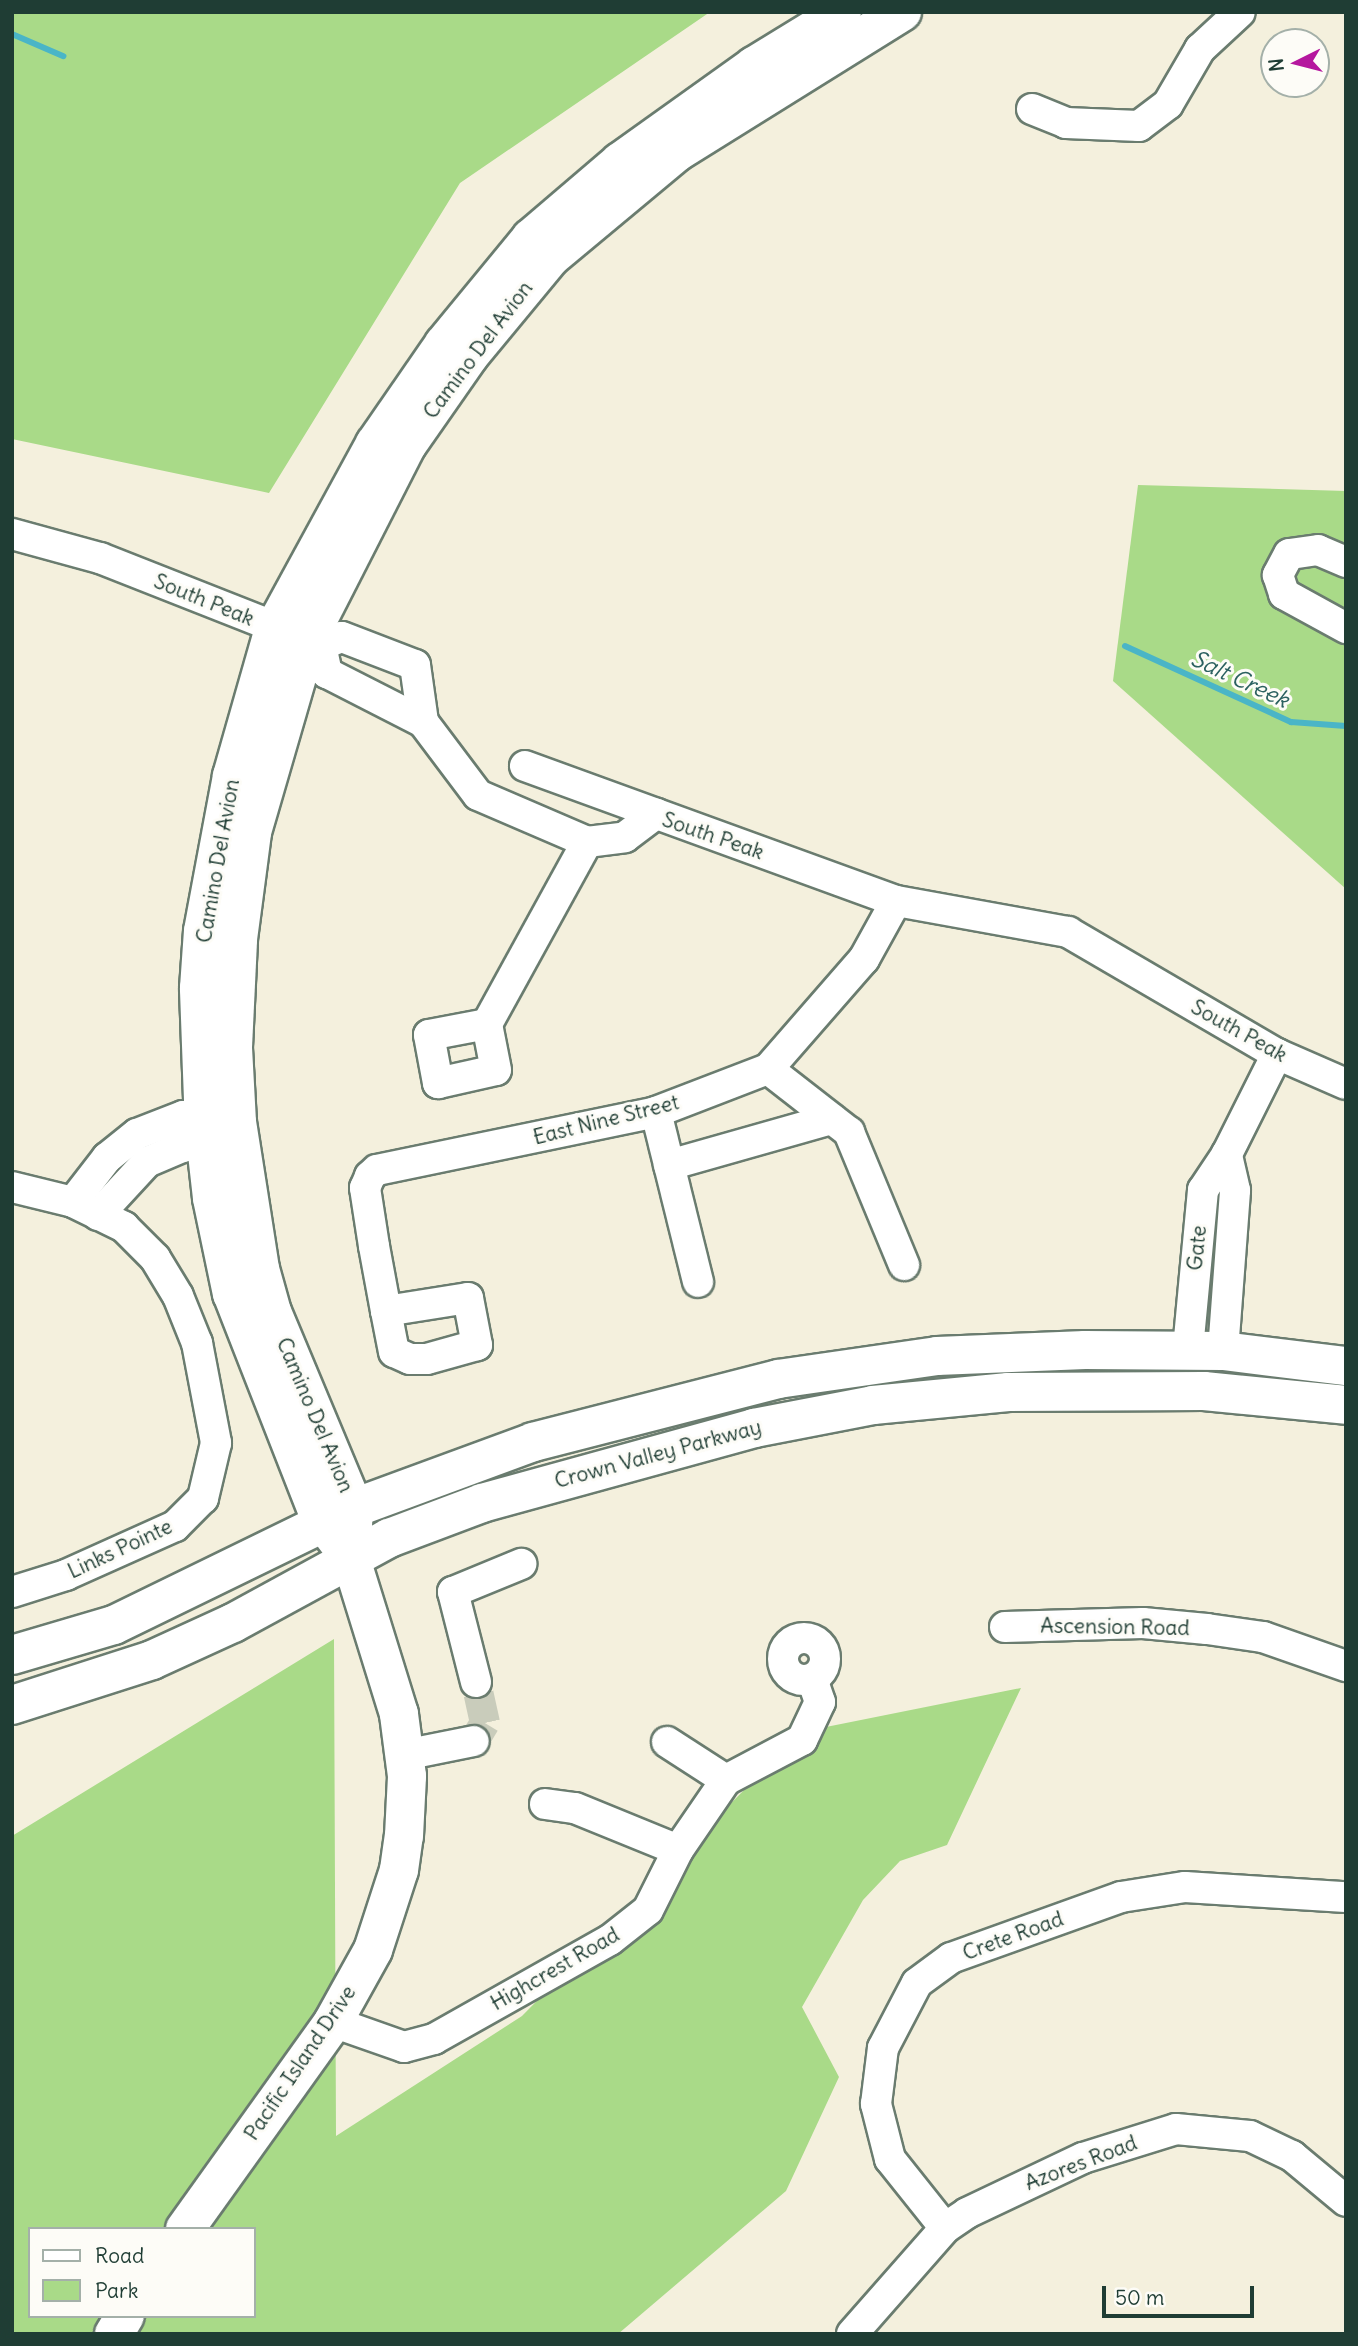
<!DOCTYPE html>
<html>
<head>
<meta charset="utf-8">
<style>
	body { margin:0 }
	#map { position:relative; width:1358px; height:2346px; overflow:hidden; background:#f4f0dd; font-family:Delius,sans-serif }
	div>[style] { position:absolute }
	.green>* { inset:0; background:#a9da88 }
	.stream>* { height:6px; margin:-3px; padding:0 3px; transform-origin:3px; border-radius:3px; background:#4ab5c7 }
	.minor-tunnel>* { height:30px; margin-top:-15px; transform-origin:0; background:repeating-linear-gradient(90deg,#c9ccbb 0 30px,transparent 0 45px) }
	.roads { filter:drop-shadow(2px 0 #6a7c6f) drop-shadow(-2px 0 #6a7c6f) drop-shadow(0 2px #6a7c6f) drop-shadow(0 -2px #6a7c6f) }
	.minor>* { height:30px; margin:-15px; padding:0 15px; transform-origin:15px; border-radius:15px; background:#fff }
	.minor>.ring { margin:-15px; padding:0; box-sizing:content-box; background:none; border:30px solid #fff; border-radius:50% }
	.major>* { height:38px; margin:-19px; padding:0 19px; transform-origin:19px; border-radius:19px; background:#fff }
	span { translate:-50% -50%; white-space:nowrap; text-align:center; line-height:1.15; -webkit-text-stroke:6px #fdfcf7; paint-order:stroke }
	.street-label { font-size:21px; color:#1f3d34 }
	.water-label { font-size:23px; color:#2c6160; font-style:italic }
	.frame { position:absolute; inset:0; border:14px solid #1f3d34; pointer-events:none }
	.legend { position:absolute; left:28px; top:2227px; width:228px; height:91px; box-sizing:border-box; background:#fdfcf7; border:2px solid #a4b0a9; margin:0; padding:9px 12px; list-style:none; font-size:21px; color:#1f3d34 }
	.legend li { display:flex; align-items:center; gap:14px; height:35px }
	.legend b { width:35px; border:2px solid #a4b0a9 }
	.north { position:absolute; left:1260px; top:28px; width:70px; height:70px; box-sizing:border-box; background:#fdfcf7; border:2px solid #a4b0a9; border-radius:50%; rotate:264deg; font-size:19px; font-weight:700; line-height:28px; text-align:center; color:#1f3d34 }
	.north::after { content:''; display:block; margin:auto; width:24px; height:32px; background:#b5179e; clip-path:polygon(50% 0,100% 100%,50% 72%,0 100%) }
	.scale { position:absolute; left:1102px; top:2286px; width:152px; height:32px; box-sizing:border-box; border:4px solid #1f3d34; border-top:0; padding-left:9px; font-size:21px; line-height:24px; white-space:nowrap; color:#1f3d34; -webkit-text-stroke:5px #fdfcf7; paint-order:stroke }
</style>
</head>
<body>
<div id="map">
	<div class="green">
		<i style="clip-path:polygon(12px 12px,710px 12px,460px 183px,269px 493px,12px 439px)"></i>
		<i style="clip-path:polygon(1138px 485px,1346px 491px,1346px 889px,1113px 681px)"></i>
		<i style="clip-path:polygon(evenodd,334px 1639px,336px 2136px,522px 2016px,801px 1732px,1021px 1688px,947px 1845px,900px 1861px,863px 1900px,802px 2007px,839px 2077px,786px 2191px,618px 2334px,12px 2334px,12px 1836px,334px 1639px,30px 2229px,254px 2229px,254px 2316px,30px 2316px,30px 2229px)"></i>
	</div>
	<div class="stream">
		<i style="left:12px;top:34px;width:56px;rotate:23.3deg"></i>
		<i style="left:1125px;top:646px;width:183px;rotate:24.6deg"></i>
		<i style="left:1291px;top:722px;width:55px;rotate:4.2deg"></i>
	</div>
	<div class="minor-tunnel">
		<i style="left:474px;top:1741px;width:21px;rotate:-59deg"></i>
		<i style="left:485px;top:1723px;width:42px;rotate:-102.4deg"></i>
	</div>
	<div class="roads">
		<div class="minor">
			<i style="left:1032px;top:109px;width:37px;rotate:22deg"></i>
			<i style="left:1066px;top:123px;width:73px;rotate:2.4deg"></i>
			<i style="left:1139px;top:126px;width:36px;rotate:-37deg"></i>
			<i style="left:1168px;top:104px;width:64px;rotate:-59.8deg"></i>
			<i style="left:1200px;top:49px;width:54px;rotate:-42.8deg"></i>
			<i style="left:12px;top:534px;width:91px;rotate:15.3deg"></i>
			<i style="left:100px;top:558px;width:238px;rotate:21.5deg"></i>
			<i style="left:321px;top:645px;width:29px;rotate:78deg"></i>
			<i style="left:327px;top:673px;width:108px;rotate:27deg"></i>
			<i style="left:423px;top:722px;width:91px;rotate:53deg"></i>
			<i style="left:478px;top:795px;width:119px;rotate:23.3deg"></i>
			<i style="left:587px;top:842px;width:38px;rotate:-7deg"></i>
			<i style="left:625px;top:837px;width:39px;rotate:-37deg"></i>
			<i style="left:1346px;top:562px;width:30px;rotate:-157deg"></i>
			<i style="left:1318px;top:550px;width:29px;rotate:172deg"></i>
			<i style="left:1289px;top:554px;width:24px;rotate:118deg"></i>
			<i style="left:1278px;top:575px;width:20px;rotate:72deg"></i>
			<i style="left:1284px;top:594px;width:71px;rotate:28.7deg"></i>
			<i style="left:321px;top:645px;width:22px;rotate:-21deg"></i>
			<i style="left:342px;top:637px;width:78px;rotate:21deg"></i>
			<i style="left:415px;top:665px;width:58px;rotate:82deg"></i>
			<i style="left:525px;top:766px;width:395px;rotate:20deg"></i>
			<i style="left:896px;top:901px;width:175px;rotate:10.2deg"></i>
			<i style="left:1068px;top:932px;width:242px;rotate:30.3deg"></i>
			<i style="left:1277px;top:1054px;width:75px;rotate:23.5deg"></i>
			<i style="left:487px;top:1024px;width:59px;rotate:169.3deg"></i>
			<i style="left:429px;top:1035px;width:49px;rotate:79.4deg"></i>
			<i style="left:438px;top:1083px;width:59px;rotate:-12.6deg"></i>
			<i style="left:496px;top:1070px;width:47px;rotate:-101.1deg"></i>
			<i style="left:487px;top:1024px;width:208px;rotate:-61.2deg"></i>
			<i style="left:768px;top:1069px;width:103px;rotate:37.9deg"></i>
			<i style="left:849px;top:1132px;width:144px;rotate:67.5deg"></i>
			<i style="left:656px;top:1112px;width:175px;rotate:76.1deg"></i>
			<i style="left:669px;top:1165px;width:169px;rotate:-15.8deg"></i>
			<i style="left:12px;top:1187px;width:63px;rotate:13.8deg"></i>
			<i style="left:73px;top:1202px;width:57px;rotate:26.1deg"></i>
			<i style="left:124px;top:1227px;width:44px;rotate:45deg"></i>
			<i style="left:155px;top:1258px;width:44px;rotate:58.8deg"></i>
			<i style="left:178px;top:1296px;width:51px;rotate:68deg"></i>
			<i style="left:197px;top:1343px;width:102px;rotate:79.2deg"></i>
			<i style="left:216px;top:1443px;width:57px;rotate:103.3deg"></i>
			<i style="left:203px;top:1498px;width:40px;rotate:135deg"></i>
			<i style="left:175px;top:1526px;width:120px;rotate:155.8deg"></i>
			<i style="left:66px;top:1575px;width:57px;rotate:162.5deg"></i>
			<i style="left:73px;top:1202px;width:56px;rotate:-52.3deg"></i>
			<i style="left:107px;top:1158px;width:38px;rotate:-39deg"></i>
			<i style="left:137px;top:1134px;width:49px;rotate:-21.4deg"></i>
			<i style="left:183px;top:1116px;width:24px;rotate:28deg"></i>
			<i style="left:204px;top:1127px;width:18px;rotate:-9deg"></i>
			<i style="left:98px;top:1215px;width:72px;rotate:-47.2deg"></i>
			<i style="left:147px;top:1162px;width:39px;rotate:-23deg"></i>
			<i style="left:183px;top:1147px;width:29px;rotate:-44deg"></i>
			<i style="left:386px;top:1311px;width:83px;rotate:-9deg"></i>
			<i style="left:468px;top:1298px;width:48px;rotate:79.2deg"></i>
			<i style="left:477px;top:1345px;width:52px;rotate:164.4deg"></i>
			<i style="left:427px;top:1359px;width:17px;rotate:180deg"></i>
			<i style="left:410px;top:1359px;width:17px;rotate:-156deg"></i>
			<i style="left:394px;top:1352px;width:42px;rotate:-101deg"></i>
			<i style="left:386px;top:1311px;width:66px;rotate:-100.5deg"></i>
			<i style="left:374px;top:1246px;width:59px;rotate:-98.8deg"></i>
			<i style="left:365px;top:1188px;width:13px;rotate:-67deg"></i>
			<i style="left:370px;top:1176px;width:9px;rotate:-41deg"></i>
			<i style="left:377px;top:1170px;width:285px;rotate:-11.7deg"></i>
			<i style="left:656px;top:1112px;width:120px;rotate:-21deg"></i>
			<i style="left:768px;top:1069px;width:146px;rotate:-48.9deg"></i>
			<i style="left:864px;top:959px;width:66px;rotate:-61.1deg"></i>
			<i style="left:1188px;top:1349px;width:160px;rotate:-84.6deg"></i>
			<i style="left:1203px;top:1190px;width:43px;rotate:-56.3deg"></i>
			<i style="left:1227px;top:1154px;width:112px;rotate:-63.4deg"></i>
			<i style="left:1223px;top:1351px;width:161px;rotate:-85.7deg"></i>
			<i style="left:1235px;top:1190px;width:37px;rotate:-103deg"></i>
			<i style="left:1005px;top:1627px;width:138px;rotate:-1.7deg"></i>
			<i style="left:1143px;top:1623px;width:64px;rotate:5.4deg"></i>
			<i style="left:1207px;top:1629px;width:57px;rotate:8.1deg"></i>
			<i style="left:1263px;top:1637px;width:88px;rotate:19.3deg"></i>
			<i class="ring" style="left:783px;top:1638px;width:12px;height:12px"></i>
			<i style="left:476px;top:1682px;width:93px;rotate:-104.3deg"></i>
			<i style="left:453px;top:1592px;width:74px;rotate:-22.4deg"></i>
			<i style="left:667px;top:1742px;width:70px;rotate:32.8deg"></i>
			<i style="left:404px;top:1755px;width:71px;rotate:-11.3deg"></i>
			<i style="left:545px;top:1804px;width:30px;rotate:8deg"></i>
			<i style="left:575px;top:1808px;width:111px;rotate:22.2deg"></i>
			<i style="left:333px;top:2022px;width:75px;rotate:19.4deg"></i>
			<i style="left:404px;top:2047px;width:31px;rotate:-15deg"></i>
			<i style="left:434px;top:2039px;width:202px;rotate:-29.4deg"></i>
			<i style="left:610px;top:1940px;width:48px;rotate:-38.3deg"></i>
			<i style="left:648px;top:1910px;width:67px;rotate:-63.4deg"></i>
			<i style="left:678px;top:1850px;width:85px;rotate:-55.6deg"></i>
			<i style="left:726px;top:1780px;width:86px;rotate:-27.8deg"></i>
			<i style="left:802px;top:1740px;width:42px;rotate:-64.7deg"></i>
			<i style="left:820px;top:1702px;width:24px;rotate:-109deg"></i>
			<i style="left:945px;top:2228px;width:88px;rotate:-128.6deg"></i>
			<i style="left:890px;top:2159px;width:57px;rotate:-104.3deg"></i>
			<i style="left:876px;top:2104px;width:56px;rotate:-82.9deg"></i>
			<i style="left:883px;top:2048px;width:73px;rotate:-62.4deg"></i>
			<i style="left:917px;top:1983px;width:42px;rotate:-36.3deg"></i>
			<i style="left:951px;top:1958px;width:181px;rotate:-19.7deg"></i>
			<i style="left:1121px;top:1897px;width:65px;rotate:-8.9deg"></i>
			<i style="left:1185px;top:1887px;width:161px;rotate:3.6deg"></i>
			<i style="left:852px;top:2334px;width:141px;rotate:-48.7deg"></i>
			<i style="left:945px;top:2228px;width:27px;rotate:-34deg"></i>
			<i style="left:967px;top:2213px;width:128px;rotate:-25.4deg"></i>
			<i style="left:1083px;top:2158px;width:97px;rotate:-17.3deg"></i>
			<i style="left:1176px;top:2129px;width:74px;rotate:5.4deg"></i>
			<i style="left:1250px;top:2136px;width:47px;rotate:25.5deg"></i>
			<i style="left:1292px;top:2156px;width:70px;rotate:39.8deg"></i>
		</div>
		<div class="major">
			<i style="left:351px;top:1559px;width:51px;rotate:-127.1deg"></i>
			<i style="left:320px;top:1518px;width:241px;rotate:-111.4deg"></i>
			<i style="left:232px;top:1294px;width:98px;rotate:-101.8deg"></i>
			<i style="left:212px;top:1198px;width:71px;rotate:-96.4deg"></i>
			<i style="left:204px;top:1127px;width:139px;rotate:-92.1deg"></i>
			<i style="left:199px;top:988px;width:57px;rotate:-86deg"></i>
			<i style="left:203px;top:931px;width:158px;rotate:-79.4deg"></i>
			<i style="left:232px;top:776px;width:153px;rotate:-74.1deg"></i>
			<i style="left:274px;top:629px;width:211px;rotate:-61.4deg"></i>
			<i style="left:375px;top:444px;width:121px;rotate:-55.4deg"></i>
			<i style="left:444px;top:344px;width:137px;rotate:-50.6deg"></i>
			<i style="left:531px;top:238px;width:117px;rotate:-40.5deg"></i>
			<i style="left:620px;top:162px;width:165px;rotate:-35.6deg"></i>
			<i style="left:754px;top:66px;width:103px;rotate:-31.5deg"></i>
			<i style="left:12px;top:1655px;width:106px;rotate:-16.4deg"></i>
			<i style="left:114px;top:1625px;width:267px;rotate:-26deg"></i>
			<i style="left:354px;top:1508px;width:191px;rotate:-20.2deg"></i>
			<i style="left:533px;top:1442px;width:253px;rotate:-14.4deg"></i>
			<i style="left:778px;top:1379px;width:161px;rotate:-8.2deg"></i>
			<i style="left:937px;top:1356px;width:148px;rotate:-2.3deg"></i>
			<i style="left:1085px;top:1350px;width:138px;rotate:0.4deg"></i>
			<i style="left:1223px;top:1351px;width:124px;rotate:7deg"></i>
			<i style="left:12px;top:1705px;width:147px;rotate:-17.8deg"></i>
			<i style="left:152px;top:1660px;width:89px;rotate:-24.6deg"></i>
			<i style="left:233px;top:1623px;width:178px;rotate:-28.6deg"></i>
			<i style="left:389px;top:1538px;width:99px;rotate:-20.6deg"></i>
			<i style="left:482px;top:1503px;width:282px;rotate:-15.4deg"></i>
			<i style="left:754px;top:1428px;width:121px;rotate:-10.9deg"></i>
			<i style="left:873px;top:1405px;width:136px;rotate:-5.5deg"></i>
			<i style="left:1008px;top:1392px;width:196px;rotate:-0.3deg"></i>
			<i style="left:1204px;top:1391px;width:143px;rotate:5.6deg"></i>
			<i style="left:185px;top:2229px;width:254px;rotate:-54.4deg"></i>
			<i style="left:333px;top:2022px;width:82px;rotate:-60.9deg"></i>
			<i style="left:373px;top:1950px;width:84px;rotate:-72deg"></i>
			<i style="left:399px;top:1870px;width:34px;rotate:-82deg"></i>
			<i style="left:404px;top:1836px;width:60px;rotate:-87.1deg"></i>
			<i style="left:407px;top:1776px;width:63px;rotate:-97.4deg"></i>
			<i style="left:399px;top:1714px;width:162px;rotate:-107.2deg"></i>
			<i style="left:351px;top:1559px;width:51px;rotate:-86.6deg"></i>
			<i style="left:354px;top:1508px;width:212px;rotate:-112.7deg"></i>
			<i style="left:272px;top:1312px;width:45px;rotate:-105.6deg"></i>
			<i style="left:260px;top:1269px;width:149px;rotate:-98.9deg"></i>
			<i style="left:237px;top:1122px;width:75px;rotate:-93.1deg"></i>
			<i style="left:233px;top:1047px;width:108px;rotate:-87.3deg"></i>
			<i style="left:238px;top:939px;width:108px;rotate:-82.5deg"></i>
			<i style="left:252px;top:832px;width:201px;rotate:-73.8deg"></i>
			<i style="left:308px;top:639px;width:218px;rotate:-63deg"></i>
			<i style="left:407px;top:445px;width:108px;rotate:-55.1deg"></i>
			<i style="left:469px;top:356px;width:129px;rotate:-50.4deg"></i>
			<i style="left:551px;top:257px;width:164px;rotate:-39.8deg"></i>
			<i style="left:677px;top:152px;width:265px;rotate:-31.9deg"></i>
			<i style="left:114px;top:2334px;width:21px;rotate:-59deg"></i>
		</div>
	</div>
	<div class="street-label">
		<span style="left:478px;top:350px;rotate:-53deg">Camino Del Avion</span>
		<span style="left:204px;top:600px;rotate:22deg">South Peak</span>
		<span style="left:713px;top:836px;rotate:19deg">South Peak</span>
		<span style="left:218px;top:861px;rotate:-80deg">Camino Del Avion</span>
		<span style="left:1239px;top:1031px;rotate:29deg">South Peak</span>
		<span style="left:606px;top:1120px;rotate:-14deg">East Nine Street</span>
		<span style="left:1197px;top:1248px;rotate:-84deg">Gate</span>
		<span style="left:315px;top:1415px;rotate:67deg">Camino Del Avion</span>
		<span style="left:658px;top:1454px;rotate:-15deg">Crown Valley Parkway</span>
		<span style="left:120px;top:1549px;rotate:-25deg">Links Pointe</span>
		<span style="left:1115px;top:1627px;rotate:1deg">Ascension Road</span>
		<span style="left:1013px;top:1936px;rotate:-20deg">Crete Road</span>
		<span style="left:555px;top:1969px;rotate:-30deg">Highcrest Road</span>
		<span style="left:300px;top:2063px;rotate:-56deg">Pacific Island Drive</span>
		<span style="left:1081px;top:2163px;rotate:-21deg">Azores Road</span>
	</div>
	<div class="water-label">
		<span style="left:1240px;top:679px;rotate:25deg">Salt Creek</span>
	</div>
	<div class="frame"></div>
	<ul class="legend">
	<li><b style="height:9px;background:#fff"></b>Road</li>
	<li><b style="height:19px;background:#a9da88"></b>Park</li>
	</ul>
	<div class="north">N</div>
	<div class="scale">50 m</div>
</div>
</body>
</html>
